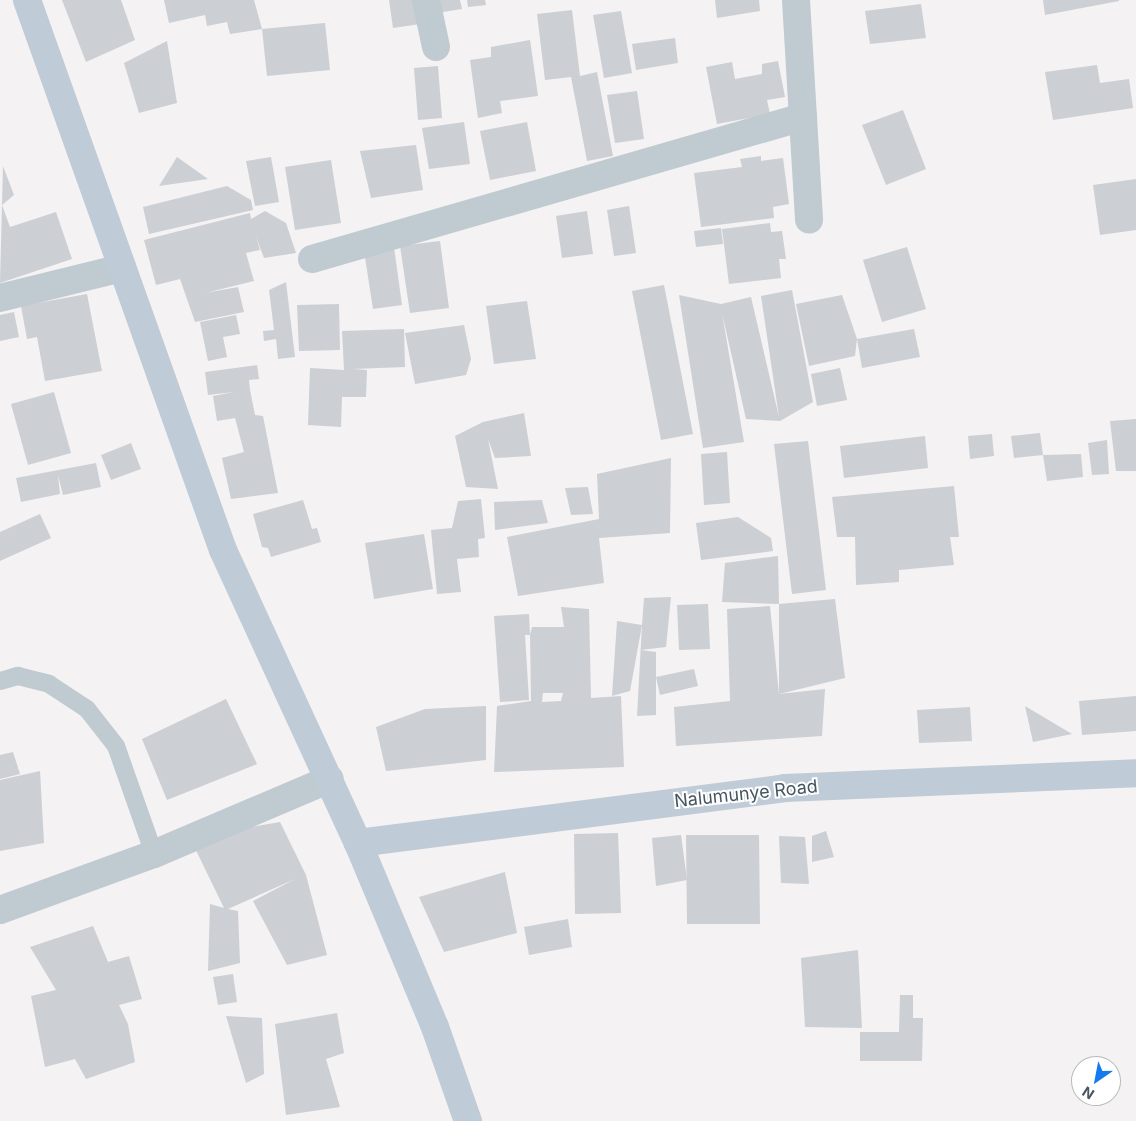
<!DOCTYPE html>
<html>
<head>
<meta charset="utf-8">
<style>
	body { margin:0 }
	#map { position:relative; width:1136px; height:1121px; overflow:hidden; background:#f4f2f2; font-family:Inter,sans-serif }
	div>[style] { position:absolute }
	.building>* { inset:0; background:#cccfd4 }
	.lane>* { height:18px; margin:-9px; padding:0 9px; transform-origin:9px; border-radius:9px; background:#bfcad1 }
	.street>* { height:28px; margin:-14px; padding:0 14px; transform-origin:14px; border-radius:14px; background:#bfcad1 }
	.secondary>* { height:28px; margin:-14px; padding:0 14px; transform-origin:14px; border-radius:14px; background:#bfcbd6 }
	span { translate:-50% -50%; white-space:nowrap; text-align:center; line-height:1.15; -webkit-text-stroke:4px #fff; paint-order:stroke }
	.street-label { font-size:18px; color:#485660 }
	.north { position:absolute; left:1071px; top:1056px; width:50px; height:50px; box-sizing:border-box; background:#fff; border:1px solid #b6bbbf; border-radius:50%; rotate:213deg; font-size:14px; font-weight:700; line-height:20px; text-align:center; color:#485660 }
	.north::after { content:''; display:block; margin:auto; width:18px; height:22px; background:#137bed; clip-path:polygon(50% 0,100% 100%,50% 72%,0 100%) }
</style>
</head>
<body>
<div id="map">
	<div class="building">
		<i style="clip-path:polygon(62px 0,121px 0,135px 40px,86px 62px)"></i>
		<i style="clip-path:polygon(164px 0,254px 0,262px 29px,325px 23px,330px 70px,267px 76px,262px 29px,230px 34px,227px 22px,207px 26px,205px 15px,169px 23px)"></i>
		<i style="clip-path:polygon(389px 0,417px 0,420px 24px,393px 28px)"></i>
		<i style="clip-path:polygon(433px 0,460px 0,462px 9px,436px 13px)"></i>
		<i style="clip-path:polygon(467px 0,485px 0,486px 5px,468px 7px)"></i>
		<i style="clip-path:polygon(715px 0,759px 0,760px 11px,717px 18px)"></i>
		<i style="clip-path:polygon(1043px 0,1119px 0,1119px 1px,1045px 15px)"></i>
		<i style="clip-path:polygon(921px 4px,926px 38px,870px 44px,865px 11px)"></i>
		<i style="clip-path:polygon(572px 10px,580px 76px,597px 72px,613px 156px,587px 161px,571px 77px,545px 80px,537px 14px)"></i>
		<i style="clip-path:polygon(621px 11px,632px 73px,604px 78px,593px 15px)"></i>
		<i style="clip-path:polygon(675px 38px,678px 63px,636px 70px,632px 44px)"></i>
		<i style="clip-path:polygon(530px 40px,538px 96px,500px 101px,502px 113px,478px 118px,470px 60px,491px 57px,491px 47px)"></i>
		<i style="clip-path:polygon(167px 41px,177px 103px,139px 113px,124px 63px)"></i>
		<i style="clip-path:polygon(778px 61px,785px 97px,767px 100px,770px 114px,717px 124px,706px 67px,732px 62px,735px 79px,762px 74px,762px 64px)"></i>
		<i style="clip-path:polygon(1097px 65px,1100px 83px,1129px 79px,1133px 108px,1053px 120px,1045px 72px)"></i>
		<i style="clip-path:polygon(438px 66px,442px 118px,418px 120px,414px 68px)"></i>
		<i style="clip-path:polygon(637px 91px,644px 139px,615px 143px,607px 95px)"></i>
		<i style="clip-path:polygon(903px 110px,926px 169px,886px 185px,862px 125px)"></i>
		<i style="clip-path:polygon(464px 122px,470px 164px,429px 169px,422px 128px)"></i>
		<i style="clip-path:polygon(527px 122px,536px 171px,490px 180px,480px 131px)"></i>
		<i style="clip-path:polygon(416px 145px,423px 190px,371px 198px,360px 151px)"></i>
		<i style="clip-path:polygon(761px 156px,761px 161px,783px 158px,789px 204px,773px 207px,774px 218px,701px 227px,694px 173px,742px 167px,740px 159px)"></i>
		<i style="clip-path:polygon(177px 157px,208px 179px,159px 186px)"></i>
		<i style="clip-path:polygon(271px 157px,279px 202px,255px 206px,246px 161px)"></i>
		<i style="clip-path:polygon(331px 160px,341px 223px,295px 230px,285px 167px)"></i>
		<i style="clip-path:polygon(3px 166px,14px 195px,2px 205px,10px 227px,56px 212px,72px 259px,0 283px)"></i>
		<i style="clip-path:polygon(1136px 179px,1136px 230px,1100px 235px,1093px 185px)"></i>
		<i style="clip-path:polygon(227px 186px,251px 200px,253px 210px,149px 234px,143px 207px)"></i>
		<i style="clip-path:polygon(629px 206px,636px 253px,614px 256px,607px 210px)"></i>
		<i style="clip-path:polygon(265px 211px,286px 223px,296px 253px,264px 258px,256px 237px,260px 250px,246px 253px,254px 281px,205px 293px,238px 287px,244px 312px,195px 322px,180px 279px,156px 285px,144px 240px,250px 213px,251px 219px)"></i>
		<i style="clip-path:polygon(587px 211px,593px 254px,562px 258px,556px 216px)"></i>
		<i style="clip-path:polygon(770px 223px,771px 232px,782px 231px,786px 259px,779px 259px,781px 278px,729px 284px,722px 229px)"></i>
		<i style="clip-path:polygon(721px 228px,723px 244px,696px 247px,694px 231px)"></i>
		<i style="clip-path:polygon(440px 241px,449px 308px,410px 313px,400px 246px)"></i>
		<i style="clip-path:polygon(394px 247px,402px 305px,373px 309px,364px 251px)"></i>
		<i style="clip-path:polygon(907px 247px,926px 309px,882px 322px,863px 260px)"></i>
		<i style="clip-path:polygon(286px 282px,295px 357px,278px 359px,276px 339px,264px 341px,263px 331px,274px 330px,269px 290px)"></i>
		<i style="clip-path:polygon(664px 285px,693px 434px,661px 440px,632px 291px)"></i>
		<i style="clip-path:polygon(792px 290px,813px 402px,780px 421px,746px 419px,722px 313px,744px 442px,703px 448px,679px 295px,721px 304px,751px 297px,779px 417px,761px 296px)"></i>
		<i style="clip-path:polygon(87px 294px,102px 371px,45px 381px,37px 337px,27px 339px,21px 306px)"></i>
		<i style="clip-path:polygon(842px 295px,857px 339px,914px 329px,920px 357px,862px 368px,857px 339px,855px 356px,809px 366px,796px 304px)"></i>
		<i style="clip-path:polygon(527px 301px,536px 359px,494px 364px,486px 306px)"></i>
		<i style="clip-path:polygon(339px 304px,340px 350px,299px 351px,297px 305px)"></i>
		<i style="clip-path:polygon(14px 312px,19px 337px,0 341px,0 315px)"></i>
		<i style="clip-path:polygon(236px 315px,240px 334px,223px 337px,227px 357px,208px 361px,200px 322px)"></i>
		<i style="clip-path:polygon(464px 325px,471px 359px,466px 375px,415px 384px,405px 333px)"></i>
		<i style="clip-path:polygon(404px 329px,405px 367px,353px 369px,367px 370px,366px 397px,342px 397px,341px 427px,308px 425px,310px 368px,344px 370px,342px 331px)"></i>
		<i style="clip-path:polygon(257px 365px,259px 379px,249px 380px,250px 390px,255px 415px,263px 416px,278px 493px,231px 499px,222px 458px,244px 452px,235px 418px,217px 421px,213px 396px,234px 392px,208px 395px,205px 372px)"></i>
		<i style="clip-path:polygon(840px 368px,847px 400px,817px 406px,811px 374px)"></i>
		<i style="clip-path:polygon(54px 392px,71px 453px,28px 465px,11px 404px)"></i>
		<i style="clip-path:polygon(524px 413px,531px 456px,495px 458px,488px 439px,498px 489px,466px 487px,455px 436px,483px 422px)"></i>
		<i style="clip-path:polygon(1136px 419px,1136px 471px,1116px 471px,1110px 421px)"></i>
		<i style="clip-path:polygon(1040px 433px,1043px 455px,1081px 454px,1083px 477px,1047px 481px,1043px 455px,1014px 458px,1011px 436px)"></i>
		<i style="clip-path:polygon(992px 434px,994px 456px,970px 459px,968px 436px)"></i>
		<i style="clip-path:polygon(925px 436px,928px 468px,844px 478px,840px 446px)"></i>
		<i style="clip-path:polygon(1107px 440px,1109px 474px,1092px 475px,1088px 443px)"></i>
		<i style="clip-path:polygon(808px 441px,826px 590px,792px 594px,774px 444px)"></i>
		<i style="clip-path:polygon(131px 443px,141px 469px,111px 480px,101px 455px)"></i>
		<i style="clip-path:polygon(727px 452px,730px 503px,704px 505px,701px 454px)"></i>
		<i style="clip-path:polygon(671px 458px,670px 533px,599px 538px,604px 583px,518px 596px,507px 537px,599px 519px,597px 474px)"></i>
		<i style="clip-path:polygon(96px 463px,101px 487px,63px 495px,58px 475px,60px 494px,21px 502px,16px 478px)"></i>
		<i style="clip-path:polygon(954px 486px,959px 537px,950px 537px,954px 565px,899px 570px,899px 582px,856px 585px,855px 537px,837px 537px,832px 497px)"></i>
		<i style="clip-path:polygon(588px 487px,593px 514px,571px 515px,565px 488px)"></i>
		<i style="clip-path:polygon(481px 499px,485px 538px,478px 539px,479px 557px,457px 559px,461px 592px,437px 594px,431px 530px,452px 528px,458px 501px)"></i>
		<i style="clip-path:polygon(303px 500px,312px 529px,317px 528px,321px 542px,271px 557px,268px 548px,262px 547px,253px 514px)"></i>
		<i style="clip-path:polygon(542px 500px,548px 523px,495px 530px,494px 502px)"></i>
		<i style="clip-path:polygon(40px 514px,51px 538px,0 561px,0 532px)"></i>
		<i style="clip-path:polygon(738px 517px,771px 538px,773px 551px,701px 560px,696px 523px)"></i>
		<i style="clip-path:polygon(424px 534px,433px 589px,374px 599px,365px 543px)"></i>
		<i style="clip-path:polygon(778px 556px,779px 604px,722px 602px,725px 563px)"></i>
		<i style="clip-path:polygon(671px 597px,666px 647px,641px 650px,656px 652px,656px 715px,637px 716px,642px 625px,644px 598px)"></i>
		<i style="clip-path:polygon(835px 599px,845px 678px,779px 694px,779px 604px)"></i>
		<i style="clip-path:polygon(708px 604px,710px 649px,679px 650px,677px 605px)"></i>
		<i style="clip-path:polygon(770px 606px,779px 694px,825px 689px,822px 736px,676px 746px,674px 707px,730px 701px,727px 609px)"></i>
		<i style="clip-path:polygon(evenodd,561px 607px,589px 609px,591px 698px,621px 696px,624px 767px,494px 772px,497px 706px,531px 701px,530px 635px,525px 635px,529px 700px,500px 702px,494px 616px,529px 614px,530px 635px,532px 627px,564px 627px,561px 607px,543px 693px,563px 693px,561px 701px,542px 702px,543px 693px)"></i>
		<i style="clip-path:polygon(617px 621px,642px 625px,630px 691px,612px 696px)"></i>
		<i style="clip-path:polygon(694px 669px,698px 686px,660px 695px,656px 677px)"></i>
		<i style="clip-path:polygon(1136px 696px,1136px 731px,1082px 735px,1079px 701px)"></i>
		<i style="clip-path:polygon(226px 699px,257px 764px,167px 800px,142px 739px)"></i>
		<i style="clip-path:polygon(486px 706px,486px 760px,386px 771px,376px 727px,425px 709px)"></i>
		<i style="clip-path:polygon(1025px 706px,1072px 734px,1033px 742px)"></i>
		<i style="clip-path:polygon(970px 707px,972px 741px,919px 743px,917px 710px)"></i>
		<i style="clip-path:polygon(13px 752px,20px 774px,0 779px,0 755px)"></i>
		<i style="clip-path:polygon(40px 771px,44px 843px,0 851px,0 780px)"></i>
		<i style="clip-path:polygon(280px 822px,306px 875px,327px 955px,287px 965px,253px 901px,295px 879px,228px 909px,238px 911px,240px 963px,208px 971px,210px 904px,224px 908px,190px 838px)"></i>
		<i style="clip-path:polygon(826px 831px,834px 857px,812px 862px,812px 836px)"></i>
		<i style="clip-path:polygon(618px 833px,621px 913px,575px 914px,574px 834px)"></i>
		<i style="clip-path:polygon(681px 835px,687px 880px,656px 886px,652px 838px)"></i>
		<i style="clip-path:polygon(686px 835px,759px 835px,760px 924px,687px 924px)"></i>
		<i style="clip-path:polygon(779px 836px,805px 837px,809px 884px,781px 883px)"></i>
		<i style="clip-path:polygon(505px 872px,517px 933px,444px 952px,419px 897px)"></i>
		<i style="clip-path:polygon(568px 919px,572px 947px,529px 955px,524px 927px)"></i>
		<i style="clip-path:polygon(93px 926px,108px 962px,129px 956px,142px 999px,119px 1005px,128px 1024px,135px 1062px,86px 1079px,75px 1059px,45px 1067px,31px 996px,56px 990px,30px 947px)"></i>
		<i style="clip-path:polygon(858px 950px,862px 1028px,805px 1027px,801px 958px)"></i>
		<i style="clip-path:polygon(233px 974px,237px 1002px,218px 1005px,213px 977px)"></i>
		<i style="clip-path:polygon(900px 995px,913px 995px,913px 1018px,923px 1018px,922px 1061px,860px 1061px,860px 1032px,899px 1032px)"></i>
		<i style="clip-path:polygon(337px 1013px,344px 1053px,326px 1059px,340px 1107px,286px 1115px,275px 1024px)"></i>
		<i style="clip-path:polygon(226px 1016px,262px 1018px,264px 1074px,246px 1083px)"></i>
	</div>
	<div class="lane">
		<i style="left:0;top:681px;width:19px;rotate:-16deg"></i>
		<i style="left:18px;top:676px;width:32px;rotate:14deg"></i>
		<i style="left:49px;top:684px;width:45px;rotate:33.3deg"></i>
		<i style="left:87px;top:709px;width:47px;rotate:51.9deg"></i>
		<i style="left:116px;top:746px;width:114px;rotate:70.6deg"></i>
	</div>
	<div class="street">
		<i style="left:426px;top:0;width:48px;rotate:78deg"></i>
		<i style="left:796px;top:0;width:220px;rotate:86.6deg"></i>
		<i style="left:312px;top:259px;width:511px;rotate:-16.13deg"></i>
		<i style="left:0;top:298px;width:126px;rotate:-13.8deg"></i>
		<i style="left:0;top:910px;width:164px;rotate:-20deg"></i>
		<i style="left:154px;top:854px;width:191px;rotate:-23.1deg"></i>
	</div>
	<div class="secondary">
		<i style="left:27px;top:0;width:584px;rotate:70.39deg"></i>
		<i style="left:223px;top:550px;width:323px;rotate:65.3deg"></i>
		<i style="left:358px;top:843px;width:199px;rotate:67.3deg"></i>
		<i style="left:435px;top:1027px;width:100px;rotate:70.7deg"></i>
		<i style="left:358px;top:843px;width:431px;rotate:-7.3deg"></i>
		<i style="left:785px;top:788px;width:351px;rotate:-2.4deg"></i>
	</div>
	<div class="street-label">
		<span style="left:746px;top:794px;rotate:-6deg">Nalumunye Road</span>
	</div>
	<div class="north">N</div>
</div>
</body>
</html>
